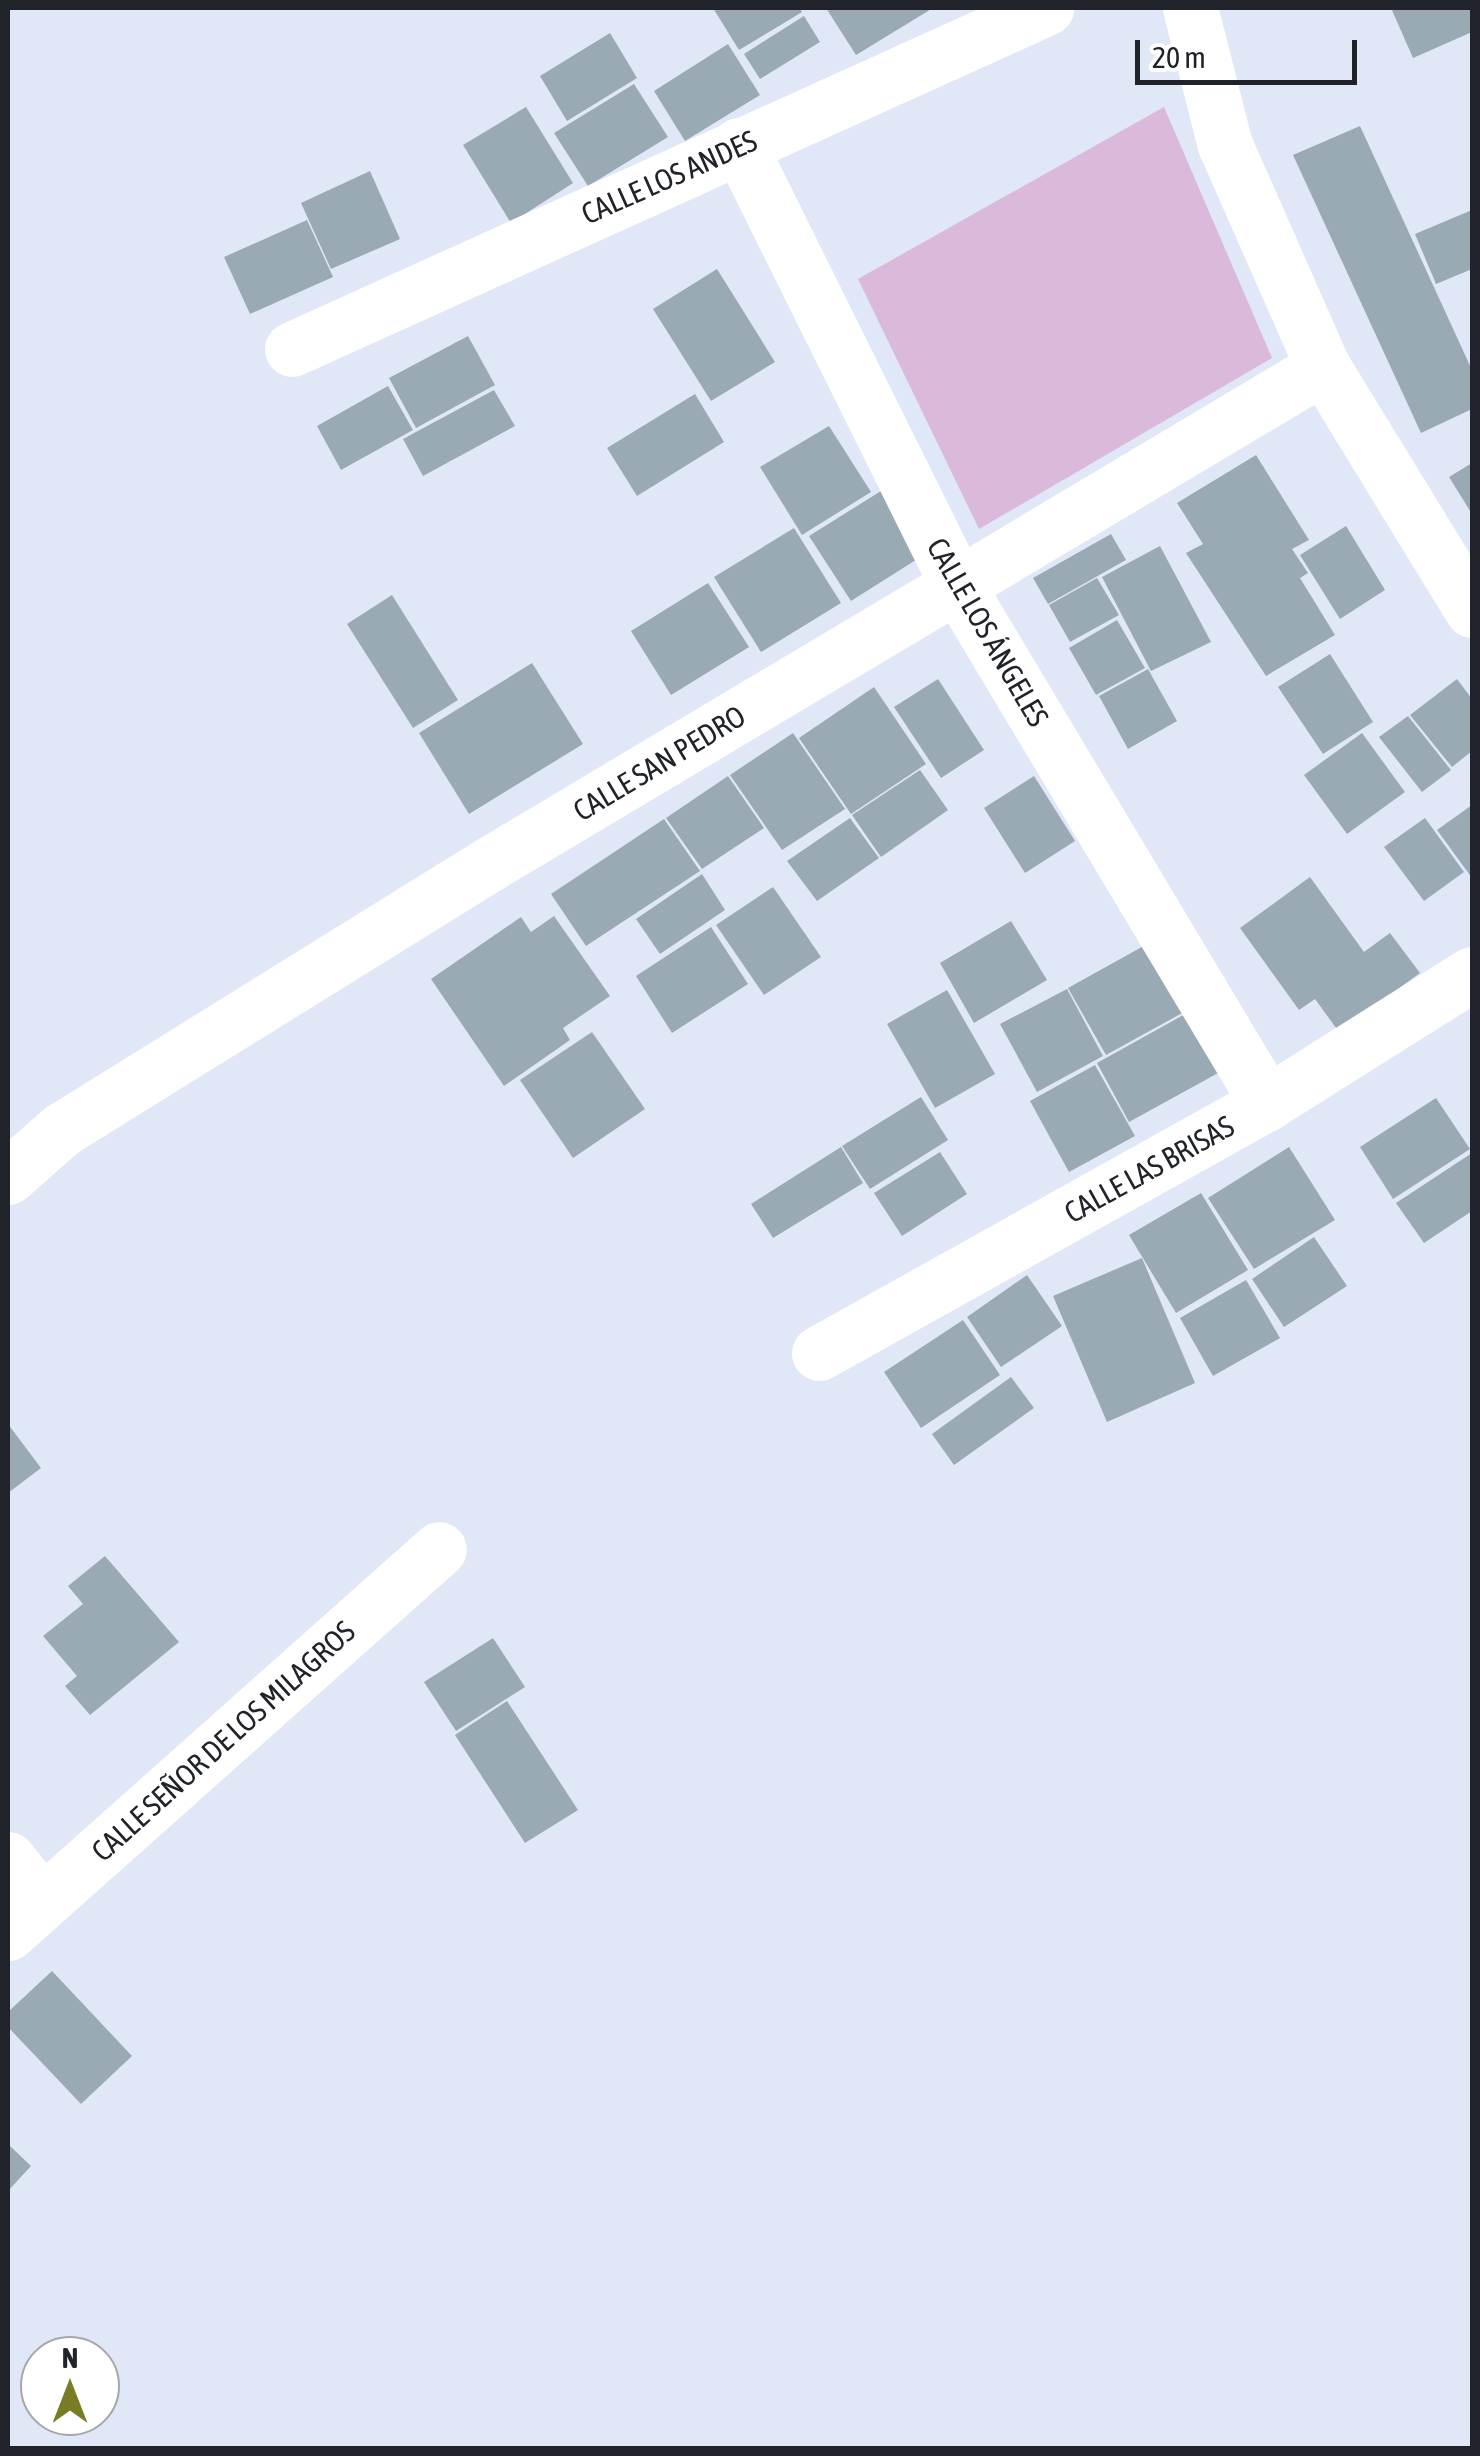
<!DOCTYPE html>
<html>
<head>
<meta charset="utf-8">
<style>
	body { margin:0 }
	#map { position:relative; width:1480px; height:2456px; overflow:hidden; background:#e0e7f7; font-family:"Asap Condensed",sans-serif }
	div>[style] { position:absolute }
	.green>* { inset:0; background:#dab9db }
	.building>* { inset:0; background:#9aaab4 }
	.minor>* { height:55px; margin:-27.5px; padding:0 27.5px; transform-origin:27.5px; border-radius:27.5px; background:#fff }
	span { translate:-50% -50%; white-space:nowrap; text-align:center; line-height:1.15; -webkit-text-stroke:9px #fff; paint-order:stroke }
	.street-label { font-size:30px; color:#202329 }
	.frame { position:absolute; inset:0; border:10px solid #202329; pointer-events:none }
	.north { position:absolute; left:20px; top:2336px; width:100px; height:100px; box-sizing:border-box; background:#fff; border:2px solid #a6a7a9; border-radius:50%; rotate:0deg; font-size:28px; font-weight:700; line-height:40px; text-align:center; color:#202329 }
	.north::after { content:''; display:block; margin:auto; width:35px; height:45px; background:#777c25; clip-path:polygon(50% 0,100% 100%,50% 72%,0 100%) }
	.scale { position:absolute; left:1135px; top:40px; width:222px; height:45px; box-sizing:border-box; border:5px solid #202329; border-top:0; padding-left:12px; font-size:30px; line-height:35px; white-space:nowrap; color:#202329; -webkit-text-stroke:8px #fff; paint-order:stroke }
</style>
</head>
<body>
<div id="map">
	<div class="green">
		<i style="clip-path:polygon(1164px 107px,1272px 358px,979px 529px,858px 279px)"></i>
	</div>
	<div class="building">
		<i style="clip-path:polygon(713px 8px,799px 8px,802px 12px,739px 50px)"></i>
		<i style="clip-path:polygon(826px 8px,933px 8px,856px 55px)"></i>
		<i style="clip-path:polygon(1391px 8px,1472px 8px,1472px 32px,1413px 58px)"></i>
		<i style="clip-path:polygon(804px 16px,820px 42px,760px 79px,744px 54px)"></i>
		<i style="clip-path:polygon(610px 33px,637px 78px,567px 121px,540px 76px)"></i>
		<i style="clip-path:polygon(728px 44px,760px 95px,685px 141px,654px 91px)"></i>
		<i style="clip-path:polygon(634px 84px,668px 137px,588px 186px,554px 133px)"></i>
		<i style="clip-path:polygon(526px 107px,573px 183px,511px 223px,463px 145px)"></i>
		<i style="clip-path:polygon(1360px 126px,1472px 370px,1472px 409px,1421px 433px,1293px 155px)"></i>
		<i style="clip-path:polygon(370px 171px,400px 239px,331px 269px,301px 203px)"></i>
		<i style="clip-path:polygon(1472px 210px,1472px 269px,1436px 284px,1415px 234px)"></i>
		<i style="clip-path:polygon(307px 220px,333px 277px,250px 314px,224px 257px)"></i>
		<i style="clip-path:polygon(717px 269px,775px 362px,711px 401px,653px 309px)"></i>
		<i style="clip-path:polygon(468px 336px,495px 385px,416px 428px,389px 378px)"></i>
		<i style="clip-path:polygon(388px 386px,413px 430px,341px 470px,317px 426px)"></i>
		<i style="clip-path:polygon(494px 390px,515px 426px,423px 476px,403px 439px)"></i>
		<i style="clip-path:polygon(695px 394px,724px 442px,637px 496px,607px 448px)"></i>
		<i style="clip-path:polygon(829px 426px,871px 492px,802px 535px,760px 467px)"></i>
		<i style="clip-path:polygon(1256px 455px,1309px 540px,1292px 549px,1308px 573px,1300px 578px,1335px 635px,1266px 676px,1186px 553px,1203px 544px,1177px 503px)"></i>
		<i style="clip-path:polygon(1472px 463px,1472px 514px,1449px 477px)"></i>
		<i style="clip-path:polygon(889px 486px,930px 551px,851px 601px,809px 536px)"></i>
		<i style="clip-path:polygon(1346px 526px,1385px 590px,1340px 619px,1300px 555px)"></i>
		<i style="clip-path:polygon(794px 528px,841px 603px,761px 652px,714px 577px)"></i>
		<i style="clip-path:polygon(1111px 534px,1126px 560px,1048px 604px,1033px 578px)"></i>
		<i style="clip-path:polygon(1160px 546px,1211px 642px,1151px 671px,1102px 577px)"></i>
		<i style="clip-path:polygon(1097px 578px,1119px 615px,1070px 642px,1049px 605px)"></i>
		<i style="clip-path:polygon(708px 583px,749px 647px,671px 695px,631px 631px)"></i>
		<i style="clip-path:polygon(392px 595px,458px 700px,413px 728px,347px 624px)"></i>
		<i style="clip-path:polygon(1117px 620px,1145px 668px,1096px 695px,1069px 648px)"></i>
		<i style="clip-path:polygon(1330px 654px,1373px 722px,1323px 754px,1278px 687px)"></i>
		<i style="clip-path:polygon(532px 663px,583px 744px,469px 814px,419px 733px)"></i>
		<i style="clip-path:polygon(1148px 669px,1177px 721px,1128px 749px,1099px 696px)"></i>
		<i style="clip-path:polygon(938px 679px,984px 750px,941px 778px,894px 707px)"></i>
		<i style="clip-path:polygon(1457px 679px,1472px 699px,1472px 751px,1452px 767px,1410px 715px)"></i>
		<i style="clip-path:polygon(874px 687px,926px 764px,851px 814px,799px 738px)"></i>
		<i style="clip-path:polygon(1408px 716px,1451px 770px,1422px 792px,1379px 737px)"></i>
		<i style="clip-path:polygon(793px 733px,845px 809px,782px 850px,730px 775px)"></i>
		<i style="clip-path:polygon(1362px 733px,1405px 792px,1347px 834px,1304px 775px)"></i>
		<i style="clip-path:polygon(920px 770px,948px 810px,881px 857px,852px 815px)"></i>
		<i style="clip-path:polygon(728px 776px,764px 828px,702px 869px,666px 818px)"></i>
		<i style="clip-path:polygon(1034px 776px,1075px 841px,1025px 873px,984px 808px)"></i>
		<i style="clip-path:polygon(1472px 805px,1472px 878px,1437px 830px)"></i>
		<i style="clip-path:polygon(850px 818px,879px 858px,817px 901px,787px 861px)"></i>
		<i style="clip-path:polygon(1425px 818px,1464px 872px,1424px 901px,1384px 847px)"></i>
		<i style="clip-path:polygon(664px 819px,700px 871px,586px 946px,551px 894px)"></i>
		<i style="clip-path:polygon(702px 874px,725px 910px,660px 954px,636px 919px)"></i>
		<i style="clip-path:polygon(1310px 877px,1364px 952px,1390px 933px,1420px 973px,1339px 1032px,1315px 999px,1299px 1010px,1240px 928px)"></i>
		<i style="clip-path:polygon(773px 887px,821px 957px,764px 995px,716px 925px)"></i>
		<i style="clip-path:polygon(554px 916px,610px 996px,563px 1028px,570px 1040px,504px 1086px,431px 979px,521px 917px,531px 932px)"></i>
		<i style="clip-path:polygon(1011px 921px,1047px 980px,974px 1023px,940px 963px)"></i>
		<i style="clip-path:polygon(711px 927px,748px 984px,672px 1033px,636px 976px)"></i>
		<i style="clip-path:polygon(1158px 938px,1195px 1006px,1106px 1055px,1068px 988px)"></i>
		<i style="clip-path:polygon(1067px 989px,1103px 1056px,1037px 1092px,1000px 1024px)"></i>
		<i style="clip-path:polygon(947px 990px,995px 1074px,935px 1108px,887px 1024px)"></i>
		<i style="clip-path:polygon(1187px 1013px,1220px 1072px,1129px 1122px,1097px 1063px)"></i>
		<i style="clip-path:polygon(592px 1032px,645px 1109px,573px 1158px,520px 1080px)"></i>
		<i style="clip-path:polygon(1095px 1065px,1135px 1136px,1069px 1172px,1030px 1101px)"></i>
		<i style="clip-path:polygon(921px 1097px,948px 1140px,870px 1189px,842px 1146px)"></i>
		<i style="clip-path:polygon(1436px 1098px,1470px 1149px,1393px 1199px,1360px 1147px)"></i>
		<i style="clip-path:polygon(841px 1147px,863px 1183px,773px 1238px,751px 1204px)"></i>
		<i style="clip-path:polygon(1289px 1147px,1335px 1220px,1254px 1269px,1208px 1198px)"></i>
		<i style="clip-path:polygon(940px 1152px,967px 1194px,902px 1236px,874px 1193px)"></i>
		<i style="clip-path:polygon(1472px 1153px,1472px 1211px,1424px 1243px,1396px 1203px)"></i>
		<i style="clip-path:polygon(1201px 1193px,1248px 1270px,1176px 1313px,1129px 1235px)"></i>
		<i style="clip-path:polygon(1314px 1237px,1347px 1286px,1284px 1327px,1252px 1279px)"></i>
		<i style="clip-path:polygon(1142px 1258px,1195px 1383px,1107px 1422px,1053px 1296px)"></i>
		<i style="clip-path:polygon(1027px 1275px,1062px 1326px,1001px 1367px,967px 1317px)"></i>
		<i style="clip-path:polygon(1246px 1280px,1280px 1338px,1213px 1376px,1180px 1318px)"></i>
		<i style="clip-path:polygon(963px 1320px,1000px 1375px,921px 1428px,884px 1372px)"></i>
		<i style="clip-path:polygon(1011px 1377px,1034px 1408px,954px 1465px,932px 1434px)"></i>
		<i style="clip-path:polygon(8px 1424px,41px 1468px,8px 1493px)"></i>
		<i style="clip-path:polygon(105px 1556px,179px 1642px,90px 1715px,65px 1686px,77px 1676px,43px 1636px,83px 1604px,68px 1586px)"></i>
		<i style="clip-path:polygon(493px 1638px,525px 1687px,456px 1731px,424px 1682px)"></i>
		<i style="clip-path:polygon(507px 1701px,578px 1810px,525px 1843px,455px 1735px)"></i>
		<i style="clip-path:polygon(52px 1971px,132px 2056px,81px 2104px,8px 2027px,8px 2012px)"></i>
		<i style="clip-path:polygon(8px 2144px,31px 2166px,8px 2191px)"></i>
	</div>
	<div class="minor">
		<i style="left:1190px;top:8px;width:141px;rotate:75.7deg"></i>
		<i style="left:1225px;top:145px;width:243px;rotate:66.2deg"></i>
		<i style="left:1323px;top:367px;width:285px;rotate:58.5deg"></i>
		<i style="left:739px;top:145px;width:491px;rotate:63.6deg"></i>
		<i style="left:957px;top:585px;width:604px;rotate:59.1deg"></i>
		<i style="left:292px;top:349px;width:828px;rotate:-24.34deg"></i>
		<i style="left:8px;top:1177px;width:71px;rotate:-41.6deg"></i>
		<i style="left:61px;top:1130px;width:506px;rotate:-31.84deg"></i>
		<i style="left:491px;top:863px;width:969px;rotate:-30.8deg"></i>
		<i style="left:819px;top:1353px;width:513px;rotate:-29.16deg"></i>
		<i style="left:1267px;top:1103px;width:242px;rotate:-32.2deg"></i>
		<i style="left:8px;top:1859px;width:55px;rotate:51.7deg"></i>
		<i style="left:8px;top:1933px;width:577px;rotate:-41.7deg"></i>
	</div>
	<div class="street-label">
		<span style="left:669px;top:177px;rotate:-24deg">CALLE LOS ANDES</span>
		<span style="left:988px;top:632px;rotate:60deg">CALLE LOS ÁNGELES</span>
		<span style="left:659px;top:763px;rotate:-31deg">CALLE SAN PEDRO</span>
		<span style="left:1149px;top:1169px;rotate:-29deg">CALLE LAS BRISAS</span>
		<span style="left:223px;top:1741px;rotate:-42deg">CALLE SEÑOR DE LOS MILAGROS</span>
	</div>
	<div class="frame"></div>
	<div class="north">N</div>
	<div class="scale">20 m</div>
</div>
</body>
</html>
